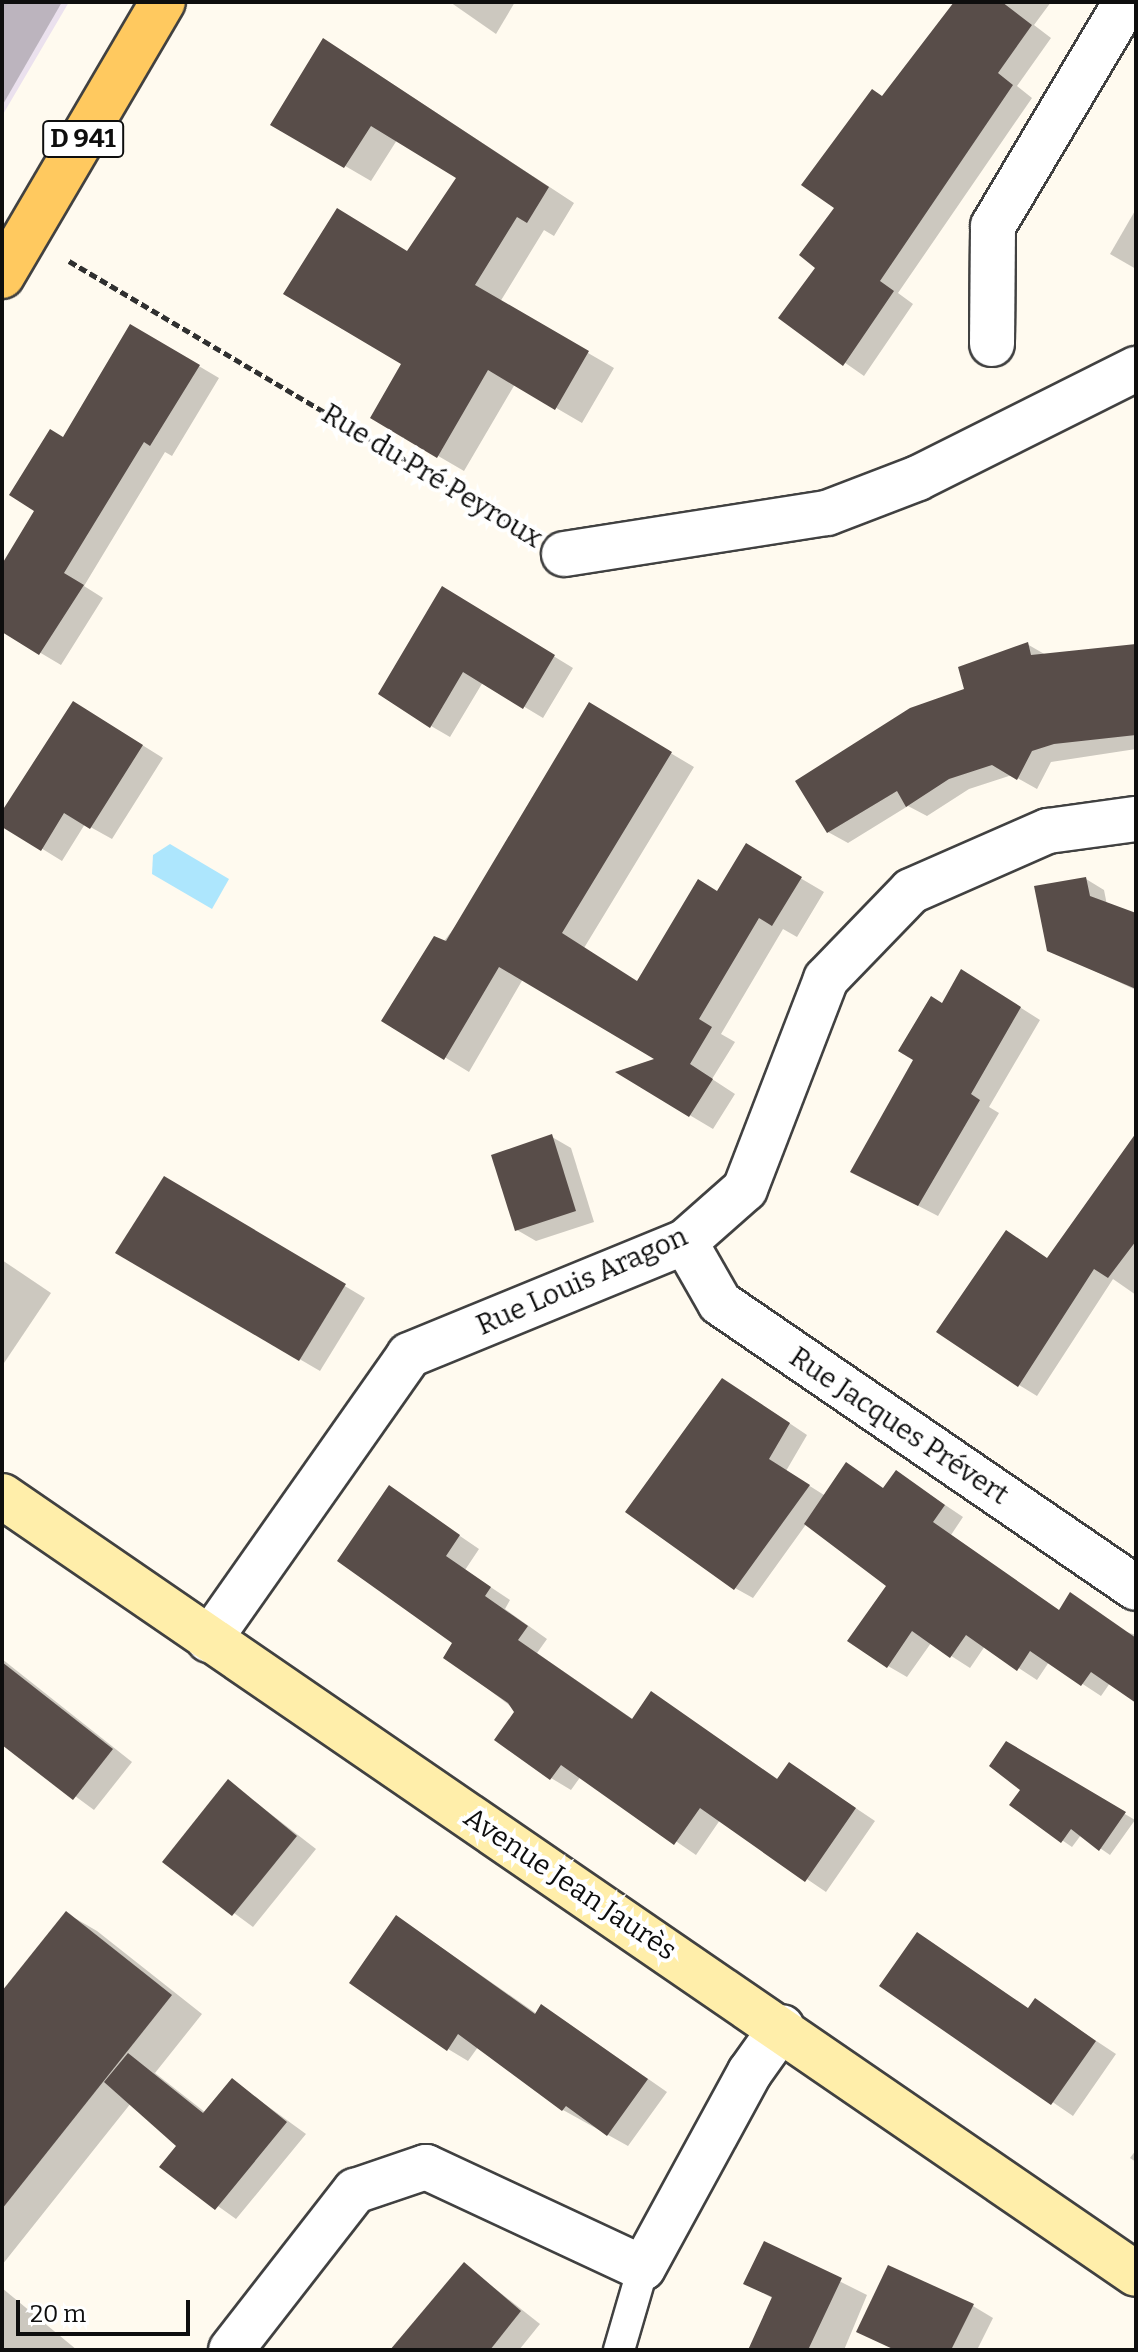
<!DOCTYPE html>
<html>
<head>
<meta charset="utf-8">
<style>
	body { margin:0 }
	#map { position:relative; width:1138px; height:2352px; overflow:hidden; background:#fffaef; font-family:Bitter,serif }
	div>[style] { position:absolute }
	.industrial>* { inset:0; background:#ebe1ee }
	.water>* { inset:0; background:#ade6fd }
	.shadow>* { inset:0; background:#0003 }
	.building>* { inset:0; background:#584d49 }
	.path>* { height:5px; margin-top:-2.5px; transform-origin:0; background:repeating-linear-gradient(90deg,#303030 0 8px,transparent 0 12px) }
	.roads { filter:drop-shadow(2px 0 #414141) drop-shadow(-2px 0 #414141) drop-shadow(0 2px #414141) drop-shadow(0 -2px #414141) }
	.service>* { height:30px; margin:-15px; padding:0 15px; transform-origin:15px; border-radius:15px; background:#fff }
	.minor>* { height:44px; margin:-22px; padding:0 22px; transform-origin:22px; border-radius:22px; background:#fff }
	.secondary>* { height:44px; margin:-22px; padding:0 22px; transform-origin:22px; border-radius:22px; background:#fea }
	.primary>* { height:44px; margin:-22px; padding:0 22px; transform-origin:22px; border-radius:22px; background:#ffc95f }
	span { translate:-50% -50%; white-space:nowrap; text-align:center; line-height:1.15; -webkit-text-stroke:8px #fff; paint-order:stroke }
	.shield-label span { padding:2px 6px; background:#fff; border:2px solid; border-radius:6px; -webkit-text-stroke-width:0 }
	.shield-label { font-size:26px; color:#0e0e0e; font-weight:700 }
	.street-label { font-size:28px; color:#0e0e0e }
	.frame { position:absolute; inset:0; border:4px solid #0e0e0e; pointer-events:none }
	.scale { position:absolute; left:16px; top:2300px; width:174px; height:36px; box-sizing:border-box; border:4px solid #0e0e0e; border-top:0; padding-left:10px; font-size:24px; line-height:28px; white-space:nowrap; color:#0e0e0e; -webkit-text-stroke:6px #fff; paint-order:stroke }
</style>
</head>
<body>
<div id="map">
	<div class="industrial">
		<i style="clip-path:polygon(2px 2px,69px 2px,2px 116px)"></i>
	</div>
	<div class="water">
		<i style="clip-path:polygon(170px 844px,229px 879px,212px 909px,152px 874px,153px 855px)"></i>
	</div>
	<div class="shadow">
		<i style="clip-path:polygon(2px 2px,62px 2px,2px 106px)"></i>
		<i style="clip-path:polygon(450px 2px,515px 2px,496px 34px)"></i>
		<i style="clip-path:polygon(957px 2px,1051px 2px,1034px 25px,1051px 38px,1017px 86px,1032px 98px,898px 293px,913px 304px,864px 376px,781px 318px,818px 267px,883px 98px)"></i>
		<i style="clip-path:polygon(350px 56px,574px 203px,554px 236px,544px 230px,500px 302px,614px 368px,582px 423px,515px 384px,464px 471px,373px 418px,404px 363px,408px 253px,458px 178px,397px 140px,371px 181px,273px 124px)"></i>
		<i style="clip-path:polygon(1136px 209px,1136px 269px,1110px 254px)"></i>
		<i style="clip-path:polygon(131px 326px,219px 378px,172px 456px,165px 452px,84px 586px,103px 598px,61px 665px,2px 630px,2px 568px,37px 510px,64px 439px)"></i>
		<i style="clip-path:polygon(462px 600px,573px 668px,543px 718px,483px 682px,450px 737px,431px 726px)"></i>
		<i style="clip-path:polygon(1027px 644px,1046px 655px,1136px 646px,1136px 749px,1051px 762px,1037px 789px,1012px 775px,969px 789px,927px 816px,908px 806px,848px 843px,828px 832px,966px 690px)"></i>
		<i style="clip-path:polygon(94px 715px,163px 758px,112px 839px,85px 824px,62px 861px,2px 824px,2px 815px)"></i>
		<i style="clip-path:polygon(613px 719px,694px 767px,584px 948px,638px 983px,718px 893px,746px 846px,824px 892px,797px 937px,783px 929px,721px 1034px,735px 1042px,712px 1079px,735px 1094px,713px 1129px,619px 1073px,658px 1059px,523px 979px,469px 1072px,384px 1020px)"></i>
		<i style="clip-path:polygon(1086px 879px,1104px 890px,1107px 905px,1136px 915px,1136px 990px,1049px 950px)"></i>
		<i style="clip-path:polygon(982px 983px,1040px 1020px,989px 1107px,999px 1113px,938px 1216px,872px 1182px,915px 1059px,943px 1006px)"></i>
		<i style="clip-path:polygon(552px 1137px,571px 1148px,594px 1222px,536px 1241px,517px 1230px)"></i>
		<i style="clip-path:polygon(1136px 1137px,1136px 1295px,1113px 1279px,1037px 1396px,1019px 1385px,1049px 1259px)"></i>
		<i style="clip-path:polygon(164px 1179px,365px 1298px,320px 1371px,118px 1253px)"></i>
		<i style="clip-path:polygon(2px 1260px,51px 1293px,2px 1366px)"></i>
		<i style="clip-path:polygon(740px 1390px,807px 1435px,786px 1471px,824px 1495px,847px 1465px,884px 1489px,896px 1472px,963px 1517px,951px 1535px,1060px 1611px,1136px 1635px,1136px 1701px,1110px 1683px,1101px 1696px,1049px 1662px,1037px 1680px,985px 1646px,970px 1668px,931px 1643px,907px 1677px,888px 1666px,889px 1585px,807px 1523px,753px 1598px,735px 1588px)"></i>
		<i style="clip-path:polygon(390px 1488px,479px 1549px,465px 1570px,510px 1600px,505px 1609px,547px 1639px,537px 1653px,634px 1720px,652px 1694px,779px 1780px,790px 1764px,875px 1821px,826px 1892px,720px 1820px,696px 1855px,581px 1776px,571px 1790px,551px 1778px,517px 1711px,446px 1657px,455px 1643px)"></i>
		<i style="clip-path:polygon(2px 1659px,132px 1762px,94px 1810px,2px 1742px)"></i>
		<i style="clip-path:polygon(1007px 1744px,1135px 1820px,1110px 1855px,1081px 1835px,1072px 1847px,1011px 1805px,1023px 1789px)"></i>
		<i style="clip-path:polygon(228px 1781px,316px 1849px,253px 1927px,165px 1862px)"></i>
		<i style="clip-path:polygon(66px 1913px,97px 1931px,202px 2014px,155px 2073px,206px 2113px,233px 2081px,306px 2134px,236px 2219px,162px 2166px,179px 2146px,131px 2103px,2px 2265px,2px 1995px)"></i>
		<i style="clip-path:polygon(416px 1930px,537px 2014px,562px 2019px,667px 2092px,628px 2146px,563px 2110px,478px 2047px,468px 2061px,448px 2049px)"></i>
		<i style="clip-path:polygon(882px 1985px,1030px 2010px,1036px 2001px,1116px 2054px,1073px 2116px)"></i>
		<i style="clip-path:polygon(1136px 2150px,1136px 2162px,1130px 2158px)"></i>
		<i style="clip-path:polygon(765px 2244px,867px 2295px,844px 2350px,750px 2350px,774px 2299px,745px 2283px)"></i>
		<i style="clip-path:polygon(465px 2265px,540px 2324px,519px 2350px,396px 2350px)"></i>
		<i style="clip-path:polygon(2px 2288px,77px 2350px,2px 2350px)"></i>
		<i style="clip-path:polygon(973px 2306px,993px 2318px,977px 2350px,895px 2350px,859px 2331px)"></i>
	</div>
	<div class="building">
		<i style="clip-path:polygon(954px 2px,1002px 2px,1032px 25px,998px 73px,1013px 85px,880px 281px,894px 291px,843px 366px,778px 318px,815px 268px,799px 255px,834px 208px,801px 185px,872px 89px,882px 96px)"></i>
		<i style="clip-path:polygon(323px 38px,549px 187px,527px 223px,517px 217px,475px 285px,589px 351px,555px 410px,488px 370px,437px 458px,370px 418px,401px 364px,283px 294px,337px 208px,407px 251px,456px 178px,371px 126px,344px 168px,270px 125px)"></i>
		<i style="clip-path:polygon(130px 324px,200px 365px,150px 446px,144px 442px,64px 573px,84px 585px,39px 655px,2px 632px,2px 564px,34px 511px,9px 495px,50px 429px,63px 437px)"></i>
		<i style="clip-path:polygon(442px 586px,555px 655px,523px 709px,463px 672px,430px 728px,378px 694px)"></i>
		<i style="clip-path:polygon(1028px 642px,1031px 655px,1136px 644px,1136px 735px,1054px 744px,1032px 751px,1017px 780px,992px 765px,949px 779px,906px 807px,897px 791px,827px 833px,795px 781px,910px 708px,964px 689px,958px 667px)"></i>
		<i style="clip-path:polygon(73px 701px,143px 745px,90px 829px,64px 813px,41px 851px,2px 827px,2px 811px)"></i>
		<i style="clip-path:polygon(589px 702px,672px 752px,562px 933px,637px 981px,698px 879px,717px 891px,746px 843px,802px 877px,772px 926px,759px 918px,699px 1019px,712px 1027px,690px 1064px,713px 1079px,689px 1117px,615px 1072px,654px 1059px,499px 967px,444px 1060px,381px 1021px,434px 936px,446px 941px)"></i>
		<i style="clip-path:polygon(1086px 877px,1090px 896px,1136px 913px,1136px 989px,1047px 951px,1034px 886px)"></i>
		<i style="clip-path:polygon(961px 969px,1021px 1007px,971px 1094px,980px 1100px,918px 1206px,850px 1172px,913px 1060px,898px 1051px,931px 996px,942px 1003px)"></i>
		<i style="clip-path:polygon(1136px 1133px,1136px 1241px,1108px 1278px,1094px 1269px,1018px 1387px,936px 1332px,1006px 1230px,1047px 1258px)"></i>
		<i style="clip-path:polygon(552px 1134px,576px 1211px,515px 1231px,491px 1155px)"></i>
		<i style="clip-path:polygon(164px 1176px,346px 1284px,299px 1361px,115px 1253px)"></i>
		<i style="clip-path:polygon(722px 1378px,790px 1423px,769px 1459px,810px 1485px,734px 1590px,625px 1512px)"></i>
		<i style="clip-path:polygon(846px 1462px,883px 1488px,896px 1470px,945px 1505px,933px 1522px,1059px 1610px,1070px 1592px,1136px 1638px,1136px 1703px,1091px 1672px,1081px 1686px,1030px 1651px,1017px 1671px,966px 1635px,950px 1658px,912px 1631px,887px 1668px,847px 1641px,886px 1586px,804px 1524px)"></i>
		<i style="clip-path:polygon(389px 1485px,460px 1535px,446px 1556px,491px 1587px,485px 1596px,528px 1626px,518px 1640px,632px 1719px,651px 1691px,777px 1779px,789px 1762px,856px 1808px,805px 1882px,700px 1808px,674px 1845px,561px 1765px,550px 1780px,494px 1740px,514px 1712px,508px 1703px,443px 1658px,452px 1643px,337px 1561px)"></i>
		<i style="clip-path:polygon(2px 1662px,113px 1749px,73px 1800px,2px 1745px)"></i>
		<i style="clip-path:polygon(1006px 1741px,1126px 1812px,1099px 1851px,1071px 1829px,1061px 1843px,1009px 1805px,1020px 1790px,989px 1766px)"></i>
		<i style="clip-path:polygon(228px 1779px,297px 1836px,232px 1916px,162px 1862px)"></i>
		<i style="clip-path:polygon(66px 1911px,172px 1995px,2px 2209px,2px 1991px)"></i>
		<i style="clip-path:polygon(396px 1915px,535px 2014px,541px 2004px,648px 2079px,607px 2136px,566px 2106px,562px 2111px,458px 2034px,447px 2051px,349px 1983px)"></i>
		<i style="clip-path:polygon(917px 1932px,1028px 2008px,1035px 1998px,1096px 2041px,1051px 2105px,879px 1986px)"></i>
		<i style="clip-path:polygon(128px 2053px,203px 2113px,232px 2078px,287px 2122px,215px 2210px,159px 2167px,176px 2146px,104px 2082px)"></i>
		<i style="clip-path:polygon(764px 2241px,842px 2278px,808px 2350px,748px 2350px,772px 2297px,743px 2284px)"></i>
		<i style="clip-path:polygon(464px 2262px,521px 2311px,490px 2350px,390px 2350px)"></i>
		<i style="clip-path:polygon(888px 2265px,974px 2304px,951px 2350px,895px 2350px,856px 2332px)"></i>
	</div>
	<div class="path">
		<i style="left:69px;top:261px;width:523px;rotate:30.59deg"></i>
	</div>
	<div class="roads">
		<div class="service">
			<i style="left:619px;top:2350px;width:85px;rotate:-73.7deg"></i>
		</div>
		<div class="minor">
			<i style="left:992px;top:344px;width:118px;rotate:-89.5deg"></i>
			<i style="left:993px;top:226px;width:261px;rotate:-59.3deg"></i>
			<i style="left:564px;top:554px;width:266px;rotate:-8.9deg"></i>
			<i style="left:827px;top:513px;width:97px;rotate:-21deg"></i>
			<i style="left:918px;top:478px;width:244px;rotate:-26.6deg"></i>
			<i style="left:685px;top:1242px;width:70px;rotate:60.2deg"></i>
			<i style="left:720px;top:1303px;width:504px;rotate:34.41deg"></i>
			<i style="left:209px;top:1640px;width:348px;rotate:-54.9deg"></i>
			<i style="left:409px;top:1355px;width:298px;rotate:-22.3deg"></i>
			<i style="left:685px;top:1242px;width:80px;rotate:-41.5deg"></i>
			<i style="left:745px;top:1189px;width:225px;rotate:-68.9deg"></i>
			<i style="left:826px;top:979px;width:122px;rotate:-46deg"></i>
			<i style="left:911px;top:891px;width:150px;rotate:-23.7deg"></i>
			<i style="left:1048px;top:831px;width:89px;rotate:-7.8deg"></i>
			<i style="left:231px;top:2350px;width:202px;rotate:-52.1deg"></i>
			<i style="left:355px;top:2191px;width:75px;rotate:-18.7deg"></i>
			<i style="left:426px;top:2167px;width:239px;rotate:25deg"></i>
			<i style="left:643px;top:2268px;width:223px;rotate:-61.4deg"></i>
			<i style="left:750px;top:2072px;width:55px;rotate:-54.6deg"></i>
		</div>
		<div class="secondary">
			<i style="left:2px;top:1496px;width:1375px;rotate:34.45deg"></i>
		</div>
		<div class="primary">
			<i style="left:2px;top:276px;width:318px;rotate:-59.6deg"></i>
		</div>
	</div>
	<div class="shield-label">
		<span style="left:83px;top:139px">D 941</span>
	</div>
	<div class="street-label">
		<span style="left:432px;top:476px;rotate:31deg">Rue du Pré Peyroux</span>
		<span style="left:582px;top:1281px;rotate:-24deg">Rue Louis Aragon</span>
		<span style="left:899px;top:1426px;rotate:34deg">Rue Jacques Prévert</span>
		<span style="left:570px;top:1884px;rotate:34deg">Avenue Jean Jaurès</span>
	</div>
	<div class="frame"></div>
	<div class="scale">20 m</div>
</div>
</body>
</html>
